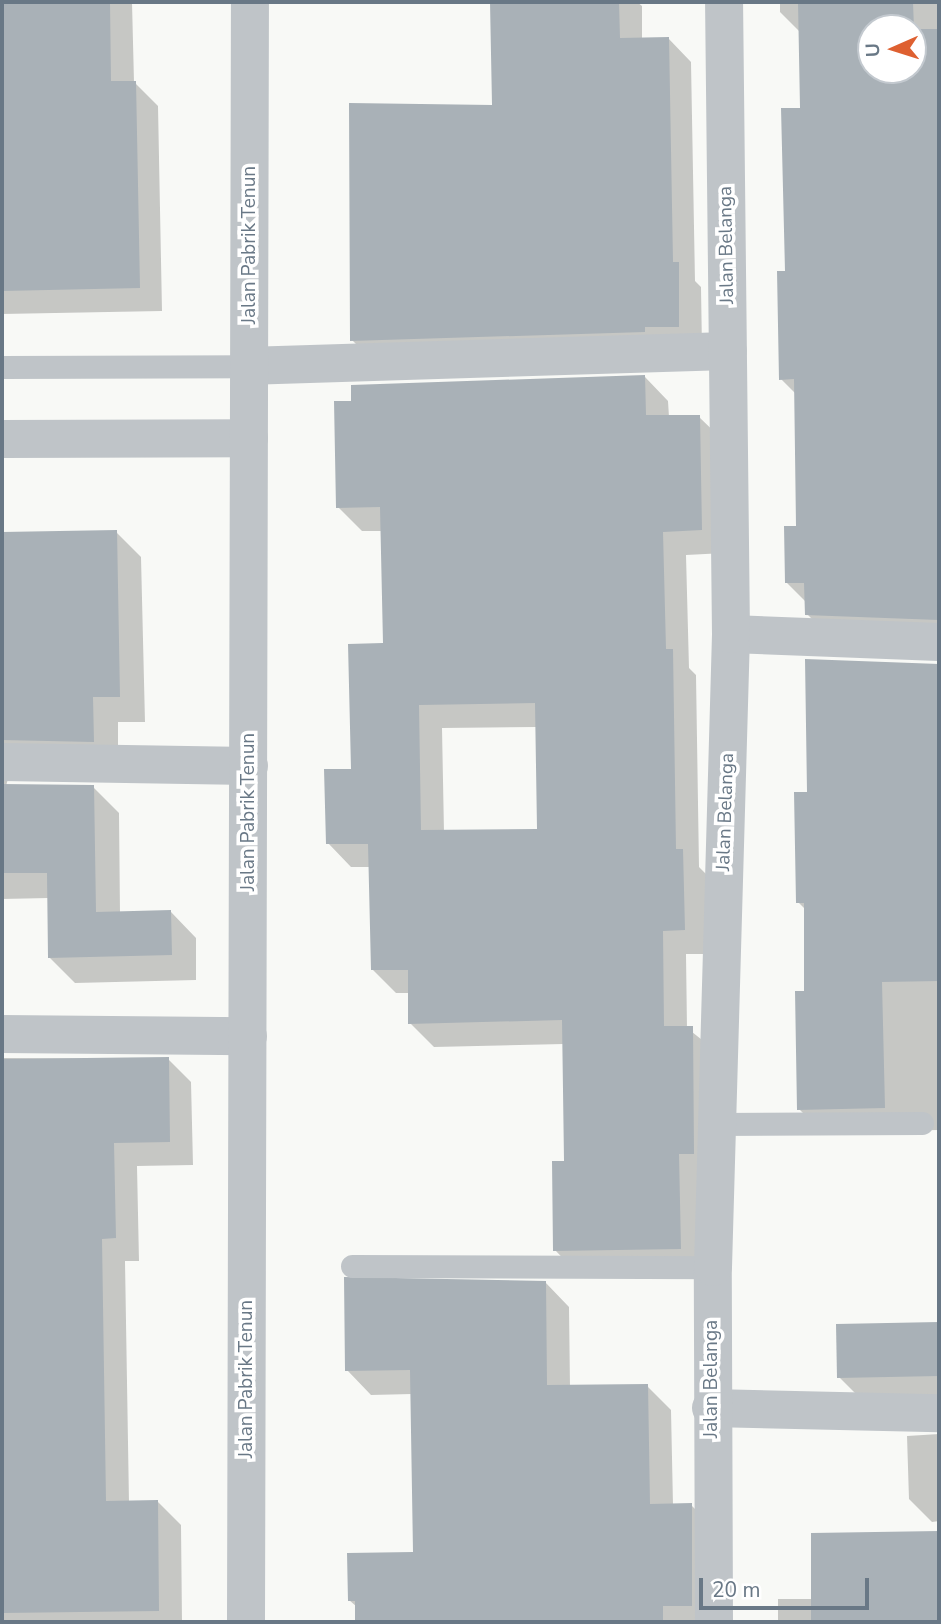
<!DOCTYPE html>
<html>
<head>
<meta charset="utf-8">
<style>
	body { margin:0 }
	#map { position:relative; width:941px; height:1624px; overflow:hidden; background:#f8f9f6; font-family:"Nunito Sans",sans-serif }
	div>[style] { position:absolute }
	.shadow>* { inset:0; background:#0003 }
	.building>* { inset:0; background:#a9b1b7 }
	.service>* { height:23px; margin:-11.5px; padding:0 11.5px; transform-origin:11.5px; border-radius:11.5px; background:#bfc4c8 }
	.minor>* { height:38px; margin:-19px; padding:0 19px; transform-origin:19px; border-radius:19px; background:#bfc4c8 }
	.tertiary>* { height:38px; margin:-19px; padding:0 19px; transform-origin:19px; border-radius:19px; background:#bfc4c8 }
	span { translate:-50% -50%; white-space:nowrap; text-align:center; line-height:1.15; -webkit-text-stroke:7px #fff; paint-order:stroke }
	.street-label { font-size:19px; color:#697886 }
	.frame { position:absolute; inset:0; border:4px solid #697886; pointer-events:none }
	.north { position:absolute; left:857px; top:14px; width:70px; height:70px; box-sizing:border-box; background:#fff; border:2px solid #c3c9cf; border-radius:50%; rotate:267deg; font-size:19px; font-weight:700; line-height:28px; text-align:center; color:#697886 }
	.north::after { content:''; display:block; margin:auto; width:24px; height:32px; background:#de6031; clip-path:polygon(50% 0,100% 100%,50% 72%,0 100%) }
	.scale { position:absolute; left:699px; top:1578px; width:170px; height:32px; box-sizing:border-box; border:4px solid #697886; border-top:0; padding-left:9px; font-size:21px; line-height:24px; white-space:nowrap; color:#697886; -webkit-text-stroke:5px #fff; paint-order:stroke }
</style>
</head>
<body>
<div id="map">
	<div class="shadow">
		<i style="clip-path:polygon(2px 2px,132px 2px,134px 82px,158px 106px,162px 311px,2px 314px)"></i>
		<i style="clip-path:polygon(491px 2px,637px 2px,642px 6px,642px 39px,668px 38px,691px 62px,695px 281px,701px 287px,702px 349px,375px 363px,352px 340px,493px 107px)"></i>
		<i style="clip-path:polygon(evenodd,780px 2px,939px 2px,939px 642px,830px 637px,807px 614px,806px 602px,787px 583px,798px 527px,796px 394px,781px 379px,801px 110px,800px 32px,780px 12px,780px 2px,871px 28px,913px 28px,913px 70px,871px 70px,871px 28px)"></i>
		<i style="clip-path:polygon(evenodd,645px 377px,668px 401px,669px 417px,699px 417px,723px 440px,725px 553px,686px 555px,689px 668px,696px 675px,699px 867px,706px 874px,708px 954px,686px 954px,687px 1028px,716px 1051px,704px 1272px,578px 1274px,555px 1250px,566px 1163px,564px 1044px,434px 1047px,410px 1023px,410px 993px,396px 993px,373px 970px,371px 867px,351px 867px,328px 843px,353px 770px,385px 645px,382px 531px,362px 531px,338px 507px,645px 377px,537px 727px,539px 831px,444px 832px,442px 728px,537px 727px)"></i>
		<i style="clip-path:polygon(116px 532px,141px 557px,145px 722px,118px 722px,118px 766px,9px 775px,6px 786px,93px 787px,119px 813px,120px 913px,171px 912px,196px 938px,196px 980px,75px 983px,49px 957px,49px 898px,2px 899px,2px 534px)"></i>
		<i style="clip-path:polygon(807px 661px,939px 666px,939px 1130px,822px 1132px,799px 1109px,806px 993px,806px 910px,798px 902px,809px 794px)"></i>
		<i style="clip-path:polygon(2px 1058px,168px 1059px,191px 1082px,193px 1165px,137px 1166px,139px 1261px,125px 1261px,129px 1502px,158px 1502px,181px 1525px,182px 1622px,2px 1622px)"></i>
		<i style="clip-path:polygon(545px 1282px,569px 1307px,570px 1387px,647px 1386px,671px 1410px,673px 1505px,691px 1505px,716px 1530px,716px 1622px,357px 1622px,357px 1607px,349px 1600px,415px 1554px,412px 1394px,371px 1395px,347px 1370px)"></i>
		<i style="clip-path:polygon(939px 1324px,939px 1413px,862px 1400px,839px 1377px,838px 1325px)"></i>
		<i style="clip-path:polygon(939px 1434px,939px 1521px,932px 1522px,909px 1499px,907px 1436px)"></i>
		<i style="clip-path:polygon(939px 1533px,939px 1622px,778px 1622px,778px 1599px,813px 1599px,812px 1534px)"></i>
	</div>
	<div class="building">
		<i style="clip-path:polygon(2px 2px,110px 2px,111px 81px,136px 81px,140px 288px,2px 291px)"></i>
		<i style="clip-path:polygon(490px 2px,619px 2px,620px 38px,669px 37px,673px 262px,679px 262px,679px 327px,645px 327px,645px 332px,350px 341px,349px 103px,492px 105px)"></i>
		<i style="clip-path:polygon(evenodd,798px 2px,913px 2px,914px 29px,939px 29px,939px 620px,805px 615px,804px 583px,785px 583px,784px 526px,796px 526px,794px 379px,779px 380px,777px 271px,785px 271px,781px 108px,800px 108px,798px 2px,871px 28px,913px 28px,913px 70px,871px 70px,871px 28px)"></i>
		<i style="clip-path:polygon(evenodd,645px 375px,646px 415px,700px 415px,702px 530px,663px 532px,666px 649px,673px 649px,676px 849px,683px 849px,685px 930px,663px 931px,664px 1026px,693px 1026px,694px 1154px,679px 1154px,681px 1249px,553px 1251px,552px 1161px,564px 1161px,562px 1020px,408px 1024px,408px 970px,371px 970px,368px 844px,326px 844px,324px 769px,351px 769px,348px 644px,383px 643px,380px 507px,336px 508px,334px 401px,351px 401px,351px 385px,645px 375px,535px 703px,537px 829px,421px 830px,419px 705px,535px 703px)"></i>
		<i style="clip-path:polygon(117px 530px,120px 697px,93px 697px,94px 742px,2px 740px,2px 532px)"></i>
		<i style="clip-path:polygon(805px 659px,939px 664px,939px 981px,882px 982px,885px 1108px,797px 1110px,795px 991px,804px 991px,804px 903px,796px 903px,794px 792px,807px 792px)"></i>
		<i style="clip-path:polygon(2px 784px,94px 785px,96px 912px,171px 910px,172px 955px,48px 958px,47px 873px,2px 873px)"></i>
		<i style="clip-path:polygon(169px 1057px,170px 1142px,114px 1143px,116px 1238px,102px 1239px,106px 1501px,158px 1500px,159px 1611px,2px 1613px,2px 1059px)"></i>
		<i style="clip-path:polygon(344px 1277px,546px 1281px,547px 1385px,648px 1384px,650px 1504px,692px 1503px,692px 1606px,663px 1606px,663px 1622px,355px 1622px,355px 1601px,348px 1601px,347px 1553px,413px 1552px,410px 1370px,345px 1371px)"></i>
		<i style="clip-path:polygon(939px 1322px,939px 1376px,837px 1378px,836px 1324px)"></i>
		<i style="clip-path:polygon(939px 1531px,939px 1622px,811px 1622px,811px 1533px)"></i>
	</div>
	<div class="service">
		<i style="left:2px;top:367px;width:247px;rotate:-0.2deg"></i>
		<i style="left:716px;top:1124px;width:206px;rotate:-0.3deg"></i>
		<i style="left:352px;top:1266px;width:361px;rotate:0.2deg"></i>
	</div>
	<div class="minor">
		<i style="left:249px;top:366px;width:479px;rotate:-1.8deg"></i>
		<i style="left:2px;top:439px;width:247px;rotate:-0.2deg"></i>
		<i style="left:731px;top:634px;width:208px;rotate:2.2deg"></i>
		<i style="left:2px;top:762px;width:247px;rotate:0.9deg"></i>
		<i style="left:2px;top:1034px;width:246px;rotate:0.5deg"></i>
		<i style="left:711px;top:1408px;width:228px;rotate:1.3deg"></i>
		<i style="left:714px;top:1622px;width:355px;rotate:-90.2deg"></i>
		<i style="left:713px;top:1267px;width:633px;rotate:-88.37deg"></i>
		<i style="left:731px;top:634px;width:632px;rotate:-90.63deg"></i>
	</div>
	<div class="tertiary">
		<i style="left:246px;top:1622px;width:1620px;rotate:-89.86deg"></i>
	</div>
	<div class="street-label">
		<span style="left:250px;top:245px;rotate:-90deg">Jalan Pabrik Tenun</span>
		<span style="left:727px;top:245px;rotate:-91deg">Jalan Belanga</span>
		<span style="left:249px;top:812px;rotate:-90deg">Jalan Pabrik Tenun</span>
		<span style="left:726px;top:812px;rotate:-88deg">Jalan Belanga</span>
		<span style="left:247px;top:1379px;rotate:-90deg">Jalan Pabrik Tenun</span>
		<span style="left:712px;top:1379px;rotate:-90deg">Jalan Belanga</span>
	</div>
	<div class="frame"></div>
	<div class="north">U</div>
	<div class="scale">20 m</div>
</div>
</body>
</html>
